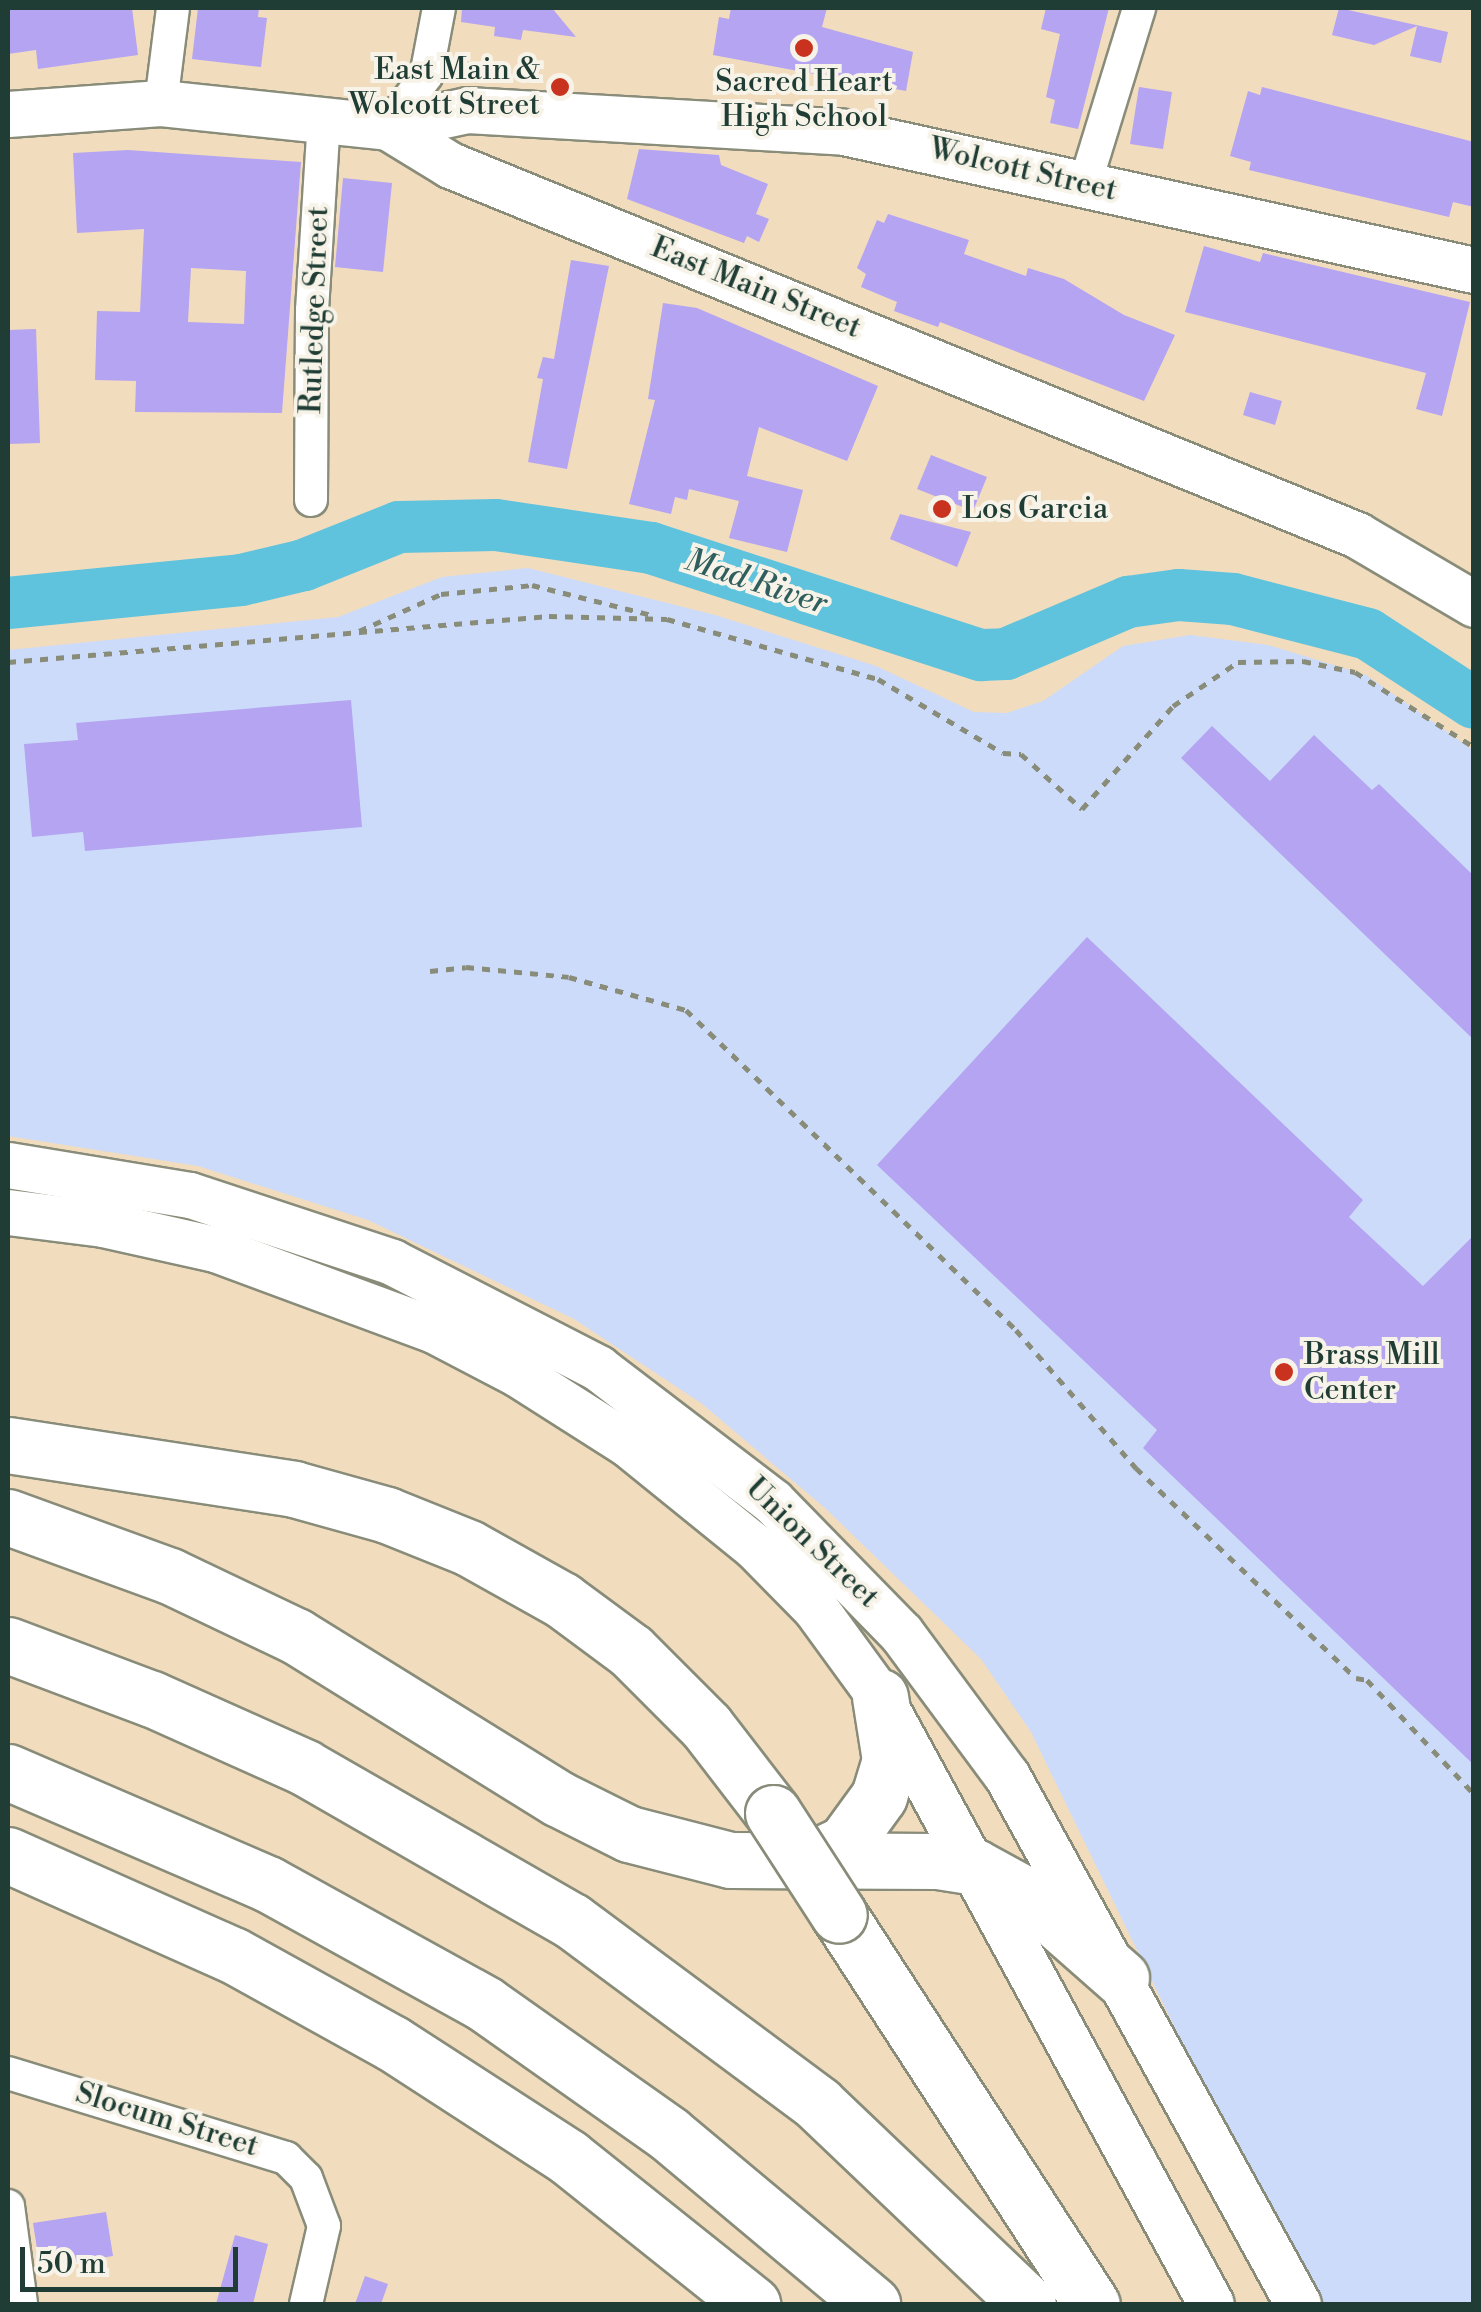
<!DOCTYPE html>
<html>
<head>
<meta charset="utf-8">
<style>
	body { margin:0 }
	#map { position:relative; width:1481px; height:2312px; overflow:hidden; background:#f2dcbe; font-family:"Libre Bodoni",serif }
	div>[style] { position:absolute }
	.built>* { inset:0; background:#ccdbfa }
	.river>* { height:52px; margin:-26px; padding:0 26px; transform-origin:26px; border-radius:26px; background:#5fc3dd }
	.building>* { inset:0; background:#b4a4f1 }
	.path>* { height:5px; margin-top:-2.5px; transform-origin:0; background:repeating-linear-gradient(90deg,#888c79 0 8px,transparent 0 16px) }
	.roads { filter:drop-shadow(2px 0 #888c79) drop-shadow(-2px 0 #888c79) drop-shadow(0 2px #888c79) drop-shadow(0 -2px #888c79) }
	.minor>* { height:32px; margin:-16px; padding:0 16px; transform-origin:16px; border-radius:16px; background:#fff }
	.secondary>* { height:45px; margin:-22.5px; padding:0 22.5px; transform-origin:22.5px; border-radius:22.5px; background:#fff }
	.motorway>* { height:55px; margin:-27.5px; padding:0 27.5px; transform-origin:27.5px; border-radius:27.5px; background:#fff }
	.bridges { filter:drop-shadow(2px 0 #888c79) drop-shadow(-2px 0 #888c79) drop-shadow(0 2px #888c79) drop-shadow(0 -2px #888c79) }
	.motorway-bridge>* { height:55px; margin:-27.5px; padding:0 27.5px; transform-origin:27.5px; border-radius:27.5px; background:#fff }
	.dots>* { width:28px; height:28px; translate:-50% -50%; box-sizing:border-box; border:5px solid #f7f3e8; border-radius:50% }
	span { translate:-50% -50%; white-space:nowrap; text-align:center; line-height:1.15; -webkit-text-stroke:8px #f7f3e8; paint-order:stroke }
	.poi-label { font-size:30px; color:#1f3d34 }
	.right { translate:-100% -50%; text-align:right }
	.left { translate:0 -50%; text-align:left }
	.street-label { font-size:30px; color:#1f3d34 }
	.water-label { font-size:32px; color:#2f5e5e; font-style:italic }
	.frame { position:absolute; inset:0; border:10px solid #1f3d34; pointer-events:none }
	.scale { position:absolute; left:20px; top:2247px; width:218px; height:45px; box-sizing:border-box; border:5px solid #1f3d34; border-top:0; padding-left:12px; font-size:30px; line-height:35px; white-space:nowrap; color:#1f3d34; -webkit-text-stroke:8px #f7f3e8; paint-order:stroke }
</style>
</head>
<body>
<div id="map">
	<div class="built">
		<i style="clip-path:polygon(528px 568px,715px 615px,876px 666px,974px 712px,1007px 713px,1043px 701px,1123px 646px,1190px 635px,1268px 645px,1366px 675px,1473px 750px,1473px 2304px,1325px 2304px,1227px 2135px,1031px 1732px,981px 1659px,825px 1508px,701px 1403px,574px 1319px,368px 1220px,198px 1166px,8px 1136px,8px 650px,338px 617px,442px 577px)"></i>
	</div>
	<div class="river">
		<i style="left:8px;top:603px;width:234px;rotate:-5.6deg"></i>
		<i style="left:241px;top:580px;width:65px;rotate:-13.4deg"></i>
		<i style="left:304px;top:565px;width:102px;rotate:-21.8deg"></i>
		<i style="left:399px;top:527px;width:97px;rotate:-1.2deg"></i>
		<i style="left:496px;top:525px;width:157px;rotate:8.4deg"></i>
		<i style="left:651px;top:548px;width:347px;rotate:18deg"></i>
		<i style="left:981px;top:655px;width:25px;rotate:-2deg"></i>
		<i style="left:1006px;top:654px;width:133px;rotate:-23.1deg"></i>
		<i style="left:1128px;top:602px;width:51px;rotate:-7.8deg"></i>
		<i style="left:1179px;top:595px;width:54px;rotate:4.2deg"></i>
		<i style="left:1233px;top:599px;width:139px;rotate:14.5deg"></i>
		<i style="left:1368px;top:634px;width:126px;rotate:33.1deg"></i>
	</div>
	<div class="building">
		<i style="clip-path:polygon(8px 8px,132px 8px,138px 55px,38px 69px,36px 50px,8px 54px)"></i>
		<i style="clip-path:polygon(198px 8px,259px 8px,258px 17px,267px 18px,261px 67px,192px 59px)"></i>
		<i style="clip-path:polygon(462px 8px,552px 8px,576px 37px,523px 30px,521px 40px,494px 36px,495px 27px,461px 22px)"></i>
		<i style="clip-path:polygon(731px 8px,827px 8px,822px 27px,913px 52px,906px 91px,713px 55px,719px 17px,729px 19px)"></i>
		<i style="clip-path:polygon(1046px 8px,1109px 8px,1078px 129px,1050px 123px,1055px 100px,1046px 97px,1060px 34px,1041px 29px)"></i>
		<i style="clip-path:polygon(1339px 8px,1448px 32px,1441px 63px,1410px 56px,1417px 26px,1374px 45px,1332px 35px)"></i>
		<i style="clip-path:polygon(1139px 87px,1172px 92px,1163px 149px,1130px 144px)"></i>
		<i style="clip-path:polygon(1262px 87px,1474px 142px,1474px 207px,1453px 202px,1449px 217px,1249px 170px,1251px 162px,1230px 156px,1248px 91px,1260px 95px)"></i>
		<i style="clip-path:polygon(639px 149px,719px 155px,721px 165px,768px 184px,756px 214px,769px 219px,759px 242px,747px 236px,744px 243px,627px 199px)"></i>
		<i style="clip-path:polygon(evenodd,128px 150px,301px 162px,282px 413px,135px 412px,136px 381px,95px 380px,97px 311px,140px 312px,144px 229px,77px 233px,73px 153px,128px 150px,191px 268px,246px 271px,244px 324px,188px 322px,191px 268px)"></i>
		<i style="clip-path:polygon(343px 178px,392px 183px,383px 272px,335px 267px)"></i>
		<i style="clip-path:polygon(888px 214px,969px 240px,964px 254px,1026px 276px,1028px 268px,1064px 279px,1124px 315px,1175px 335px,1144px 401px,940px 322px,938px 327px,894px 311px,897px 302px,861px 287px,866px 274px,857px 268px,877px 220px,884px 223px)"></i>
		<i style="clip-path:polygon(1204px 246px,1260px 262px,1263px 253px,1470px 302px,1442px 416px,1416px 409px,1426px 373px,1185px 312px)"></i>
		<i style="clip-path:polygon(571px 260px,609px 266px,567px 469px,528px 462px,543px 379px,537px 378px,543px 357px,554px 359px)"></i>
		<i style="clip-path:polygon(663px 303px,697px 308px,878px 386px,847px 461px,759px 427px,747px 476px,803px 490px,787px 552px,729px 538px,739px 501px,689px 489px,687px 500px,675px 497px,671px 514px,629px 504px,655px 400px,648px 399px)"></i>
		<i style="clip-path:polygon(36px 329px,40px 443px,8px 444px,8px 330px)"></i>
		<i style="clip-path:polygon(1250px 392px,1282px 401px,1275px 425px,1243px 415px)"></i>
		<i style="clip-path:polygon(931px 455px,987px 477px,973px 511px,917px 489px)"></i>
		<i style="clip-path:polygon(900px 514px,971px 532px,957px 567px,890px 539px)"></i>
		<i style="clip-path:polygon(351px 700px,362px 827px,85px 851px,83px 832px,32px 837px,24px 744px,78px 740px,76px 723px)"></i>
		<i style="clip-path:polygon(1212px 726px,1270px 781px,1314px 735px,1372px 790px,1379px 784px,1474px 876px,1474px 1040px,1181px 758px)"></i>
		<i style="clip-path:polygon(1087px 937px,1363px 1200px,1349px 1217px,1423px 1286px,1474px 1235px,1474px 1765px,1143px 1448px,1157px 1430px,877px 1165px)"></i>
		<i style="clip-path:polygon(106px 2212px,113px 2256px,40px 2268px,33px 2223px)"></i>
		<i style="clip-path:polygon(235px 2235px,268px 2244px,253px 2304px,216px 2304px)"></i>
		<i style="clip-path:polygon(365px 2276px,388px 2284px,381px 2304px,355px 2304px)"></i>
	</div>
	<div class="path">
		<i style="left:359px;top:631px;width:90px;rotate:-24.3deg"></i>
		<i style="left:441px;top:594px;width:91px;rotate:-5.6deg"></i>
		<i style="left:532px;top:585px;width:127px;rotate:14.1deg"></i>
		<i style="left:8px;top:662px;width:543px;rotate:-4.86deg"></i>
		<i style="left:549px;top:616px;width:118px;rotate:1.5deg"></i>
		<i style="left:667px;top:619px;width:219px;rotate:15.9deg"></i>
		<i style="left:878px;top:679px;width:145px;rotate:30.6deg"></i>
		<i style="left:1003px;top:753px;width:18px;rotate:3deg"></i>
		<i style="left:1021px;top:754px;width:82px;rotate:42deg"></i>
		<i style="left:1082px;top:809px;width:137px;rotate:-48.5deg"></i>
		<i style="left:1173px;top:706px;width:78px;rotate:-34.1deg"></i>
		<i style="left:1238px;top:662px;width:65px;rotate:-0.9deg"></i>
		<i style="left:1303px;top:661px;width:53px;rotate:11.9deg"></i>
		<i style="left:1355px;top:672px;width:141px;rotate:32.2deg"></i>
		<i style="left:430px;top:971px;width:36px;rotate:-6deg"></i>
		<i style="left:466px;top:967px;width:103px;rotate:5.5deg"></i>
		<i style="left:569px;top:977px;width:122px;rotate:15.8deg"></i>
		<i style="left:686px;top:1010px;width:460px;rotate:44.1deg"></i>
		<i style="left:1016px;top:1330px;width:183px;rotate:49deg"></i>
		<i style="left:1136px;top:1468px;width:304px;rotate:43.7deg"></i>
		<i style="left:1356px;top:1678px;width:11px;rotate:10deg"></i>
		<i style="left:1367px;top:1680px;width:156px;rotate:46.8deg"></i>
	</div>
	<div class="roads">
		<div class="minor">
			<i style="left:161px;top:103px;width:96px;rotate:-82.8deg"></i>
			<i style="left:388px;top:127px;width:64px;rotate:-53.3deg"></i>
			<i style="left:426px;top:76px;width:69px;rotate:-79.2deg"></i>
			<i style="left:1085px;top:184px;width:184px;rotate:-72.9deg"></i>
			<i style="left:311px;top:500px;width:190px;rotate:-89.7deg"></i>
			<i style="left:312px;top:310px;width:190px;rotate:-86.4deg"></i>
			<i style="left:8px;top:2073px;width:291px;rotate:17deg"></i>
			<i style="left:286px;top:2158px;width:28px;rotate:45deg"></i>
			<i style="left:306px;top:2178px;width:51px;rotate:69.4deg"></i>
			<i style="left:324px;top:2226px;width:80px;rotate:103deg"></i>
			<i style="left:8px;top:2206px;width:99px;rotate:82.4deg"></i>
		</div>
		<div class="secondary">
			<i style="left:8px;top:114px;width:153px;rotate:-4.1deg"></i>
			<i style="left:161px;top:103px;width:228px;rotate:6deg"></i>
			<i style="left:388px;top:127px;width:73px;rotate:31.5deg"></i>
			<i style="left:450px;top:165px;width:980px;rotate:22.19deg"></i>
			<i style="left:1357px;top:535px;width:136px;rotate:30.5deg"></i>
			<i style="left:388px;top:127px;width:81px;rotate:-12.1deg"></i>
			<i style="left:467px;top:110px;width:378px;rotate:3.3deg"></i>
			<i style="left:844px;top:132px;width:645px;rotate:12.36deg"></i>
			<i style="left:8px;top:1165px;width:184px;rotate:9.4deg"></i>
			<i style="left:190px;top:1195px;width:213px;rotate:18.3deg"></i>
			<i style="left:392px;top:1262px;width:232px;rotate:27.2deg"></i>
			<i style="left:598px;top:1368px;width:220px;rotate:37.4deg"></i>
			<i style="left:773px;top:1502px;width:183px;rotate:45.7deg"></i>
			<i style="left:901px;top:1633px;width:178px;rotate:53.5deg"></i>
			<i style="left:1007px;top:1776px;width:603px;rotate:61.14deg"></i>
			<i style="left:8px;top:1212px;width:96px;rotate:7.2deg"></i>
			<i style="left:103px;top:1224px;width:115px;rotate:12.6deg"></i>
			<i style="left:215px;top:1249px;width:233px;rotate:20.3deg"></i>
			<i style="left:434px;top:1330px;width:95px;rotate:27.6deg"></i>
			<i style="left:518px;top:1374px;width:130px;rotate:32.5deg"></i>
			<i style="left:628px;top:1444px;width:164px;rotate:39deg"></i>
			<i style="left:755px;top:1547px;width:86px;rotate:45.5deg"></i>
			<i style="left:815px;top:1608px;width:110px;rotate:53.9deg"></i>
			<i style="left:880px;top:1697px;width:691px;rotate:61.4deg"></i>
		</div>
		<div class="motorway">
			<i style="left:8px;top:1445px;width:289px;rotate:8.7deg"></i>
			<i style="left:294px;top:1489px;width:97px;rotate:15.6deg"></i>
			<i style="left:387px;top:1515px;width:88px;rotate:21.9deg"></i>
			<i style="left:469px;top:1548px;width:107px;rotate:29.2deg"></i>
			<i style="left:562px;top:1600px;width:86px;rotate:36.5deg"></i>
			<i style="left:631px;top:1651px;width:106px;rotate:45deg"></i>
			<i style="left:706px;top:1726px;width:110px;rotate:52.4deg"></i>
			<i style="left:8px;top:1517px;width:172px;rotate:20deg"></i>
			<i style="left:170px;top:1576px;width:140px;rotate:25.5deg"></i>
			<i style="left:296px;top:1636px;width:309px;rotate:31.8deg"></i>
			<i style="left:559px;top:1799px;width:78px;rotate:26.6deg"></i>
			<i style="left:629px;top:1834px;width:104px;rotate:14.4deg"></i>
			<i style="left:730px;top:1860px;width:208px;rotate:0.3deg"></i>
			<i style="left:938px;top:1861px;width:37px;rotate:9deg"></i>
			<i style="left:975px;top:1867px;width:60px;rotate:28.7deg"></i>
			<i style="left:1028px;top:1896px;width:124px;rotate:41.4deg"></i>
			<i style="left:8px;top:1645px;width:154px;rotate:20.6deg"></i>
			<i style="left:152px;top:1699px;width:167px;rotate:24.1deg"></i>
			<i style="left:304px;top:1767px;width:309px;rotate:29.9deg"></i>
			<i style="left:572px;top:1921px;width:307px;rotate:36.6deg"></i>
			<i style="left:818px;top:2104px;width:290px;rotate:43.6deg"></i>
			<i style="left:8px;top:1772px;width:283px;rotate:23.3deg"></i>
			<i style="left:268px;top:1884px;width:248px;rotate:28.9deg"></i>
			<i style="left:485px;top:2004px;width:225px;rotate:35.2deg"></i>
			<i style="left:669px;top:2134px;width:265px;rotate:39.9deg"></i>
			<i style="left:8px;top:1855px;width:246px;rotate:24deg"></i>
			<i style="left:233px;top:1955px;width:182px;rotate:29deg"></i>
			<i style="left:392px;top:2043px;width:210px;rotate:32.9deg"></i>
			<i style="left:568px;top:2157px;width:236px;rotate:38.6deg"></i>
			<i style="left:803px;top:1863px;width:47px;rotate:-25.5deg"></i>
			<i style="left:845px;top:1843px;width:58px;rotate:-54.1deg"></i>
			<i style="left:879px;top:1796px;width:38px;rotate:-73deg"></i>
			<i style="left:890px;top:1760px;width:64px;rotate:-99deg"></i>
			<i style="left:839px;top:1915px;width:464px;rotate:57deg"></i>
		</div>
	</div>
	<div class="bridges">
		<div class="motorway-bridge">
			<i style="left:773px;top:1813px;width:121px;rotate:57.1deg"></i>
		</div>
	</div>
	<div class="dots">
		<i style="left:804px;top:48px;background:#c8321e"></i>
		<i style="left:560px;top:87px;background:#c8321e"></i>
		<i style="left:942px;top:509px;background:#c8321e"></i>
		<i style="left:1284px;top:1372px;background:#c8321e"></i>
	</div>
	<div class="poi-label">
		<span class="right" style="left:540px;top:87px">East Main &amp;<br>Wolcott Street</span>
		<span style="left:804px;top:99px">Sacred Heart<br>High School</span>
		<span class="left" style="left:962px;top:509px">Los Garcia</span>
		<span class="left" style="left:1304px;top:1372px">Brass Mill<br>Center</span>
	</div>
	<div class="street-label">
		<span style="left:1023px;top:170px;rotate:13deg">Wolcott Street</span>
		<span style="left:756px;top:288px;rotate:22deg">East Main Street</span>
		<span style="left:315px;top:310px;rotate:-88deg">Rutledge Street</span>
		<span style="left:812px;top:1543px;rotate:44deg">Union Street</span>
		<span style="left:167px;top:2120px;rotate:17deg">Slocum Street</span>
	</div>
	<div class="water-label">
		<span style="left:756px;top:582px;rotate:18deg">Mad River</span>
	</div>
	<div class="frame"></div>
	<div class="scale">50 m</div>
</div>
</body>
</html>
